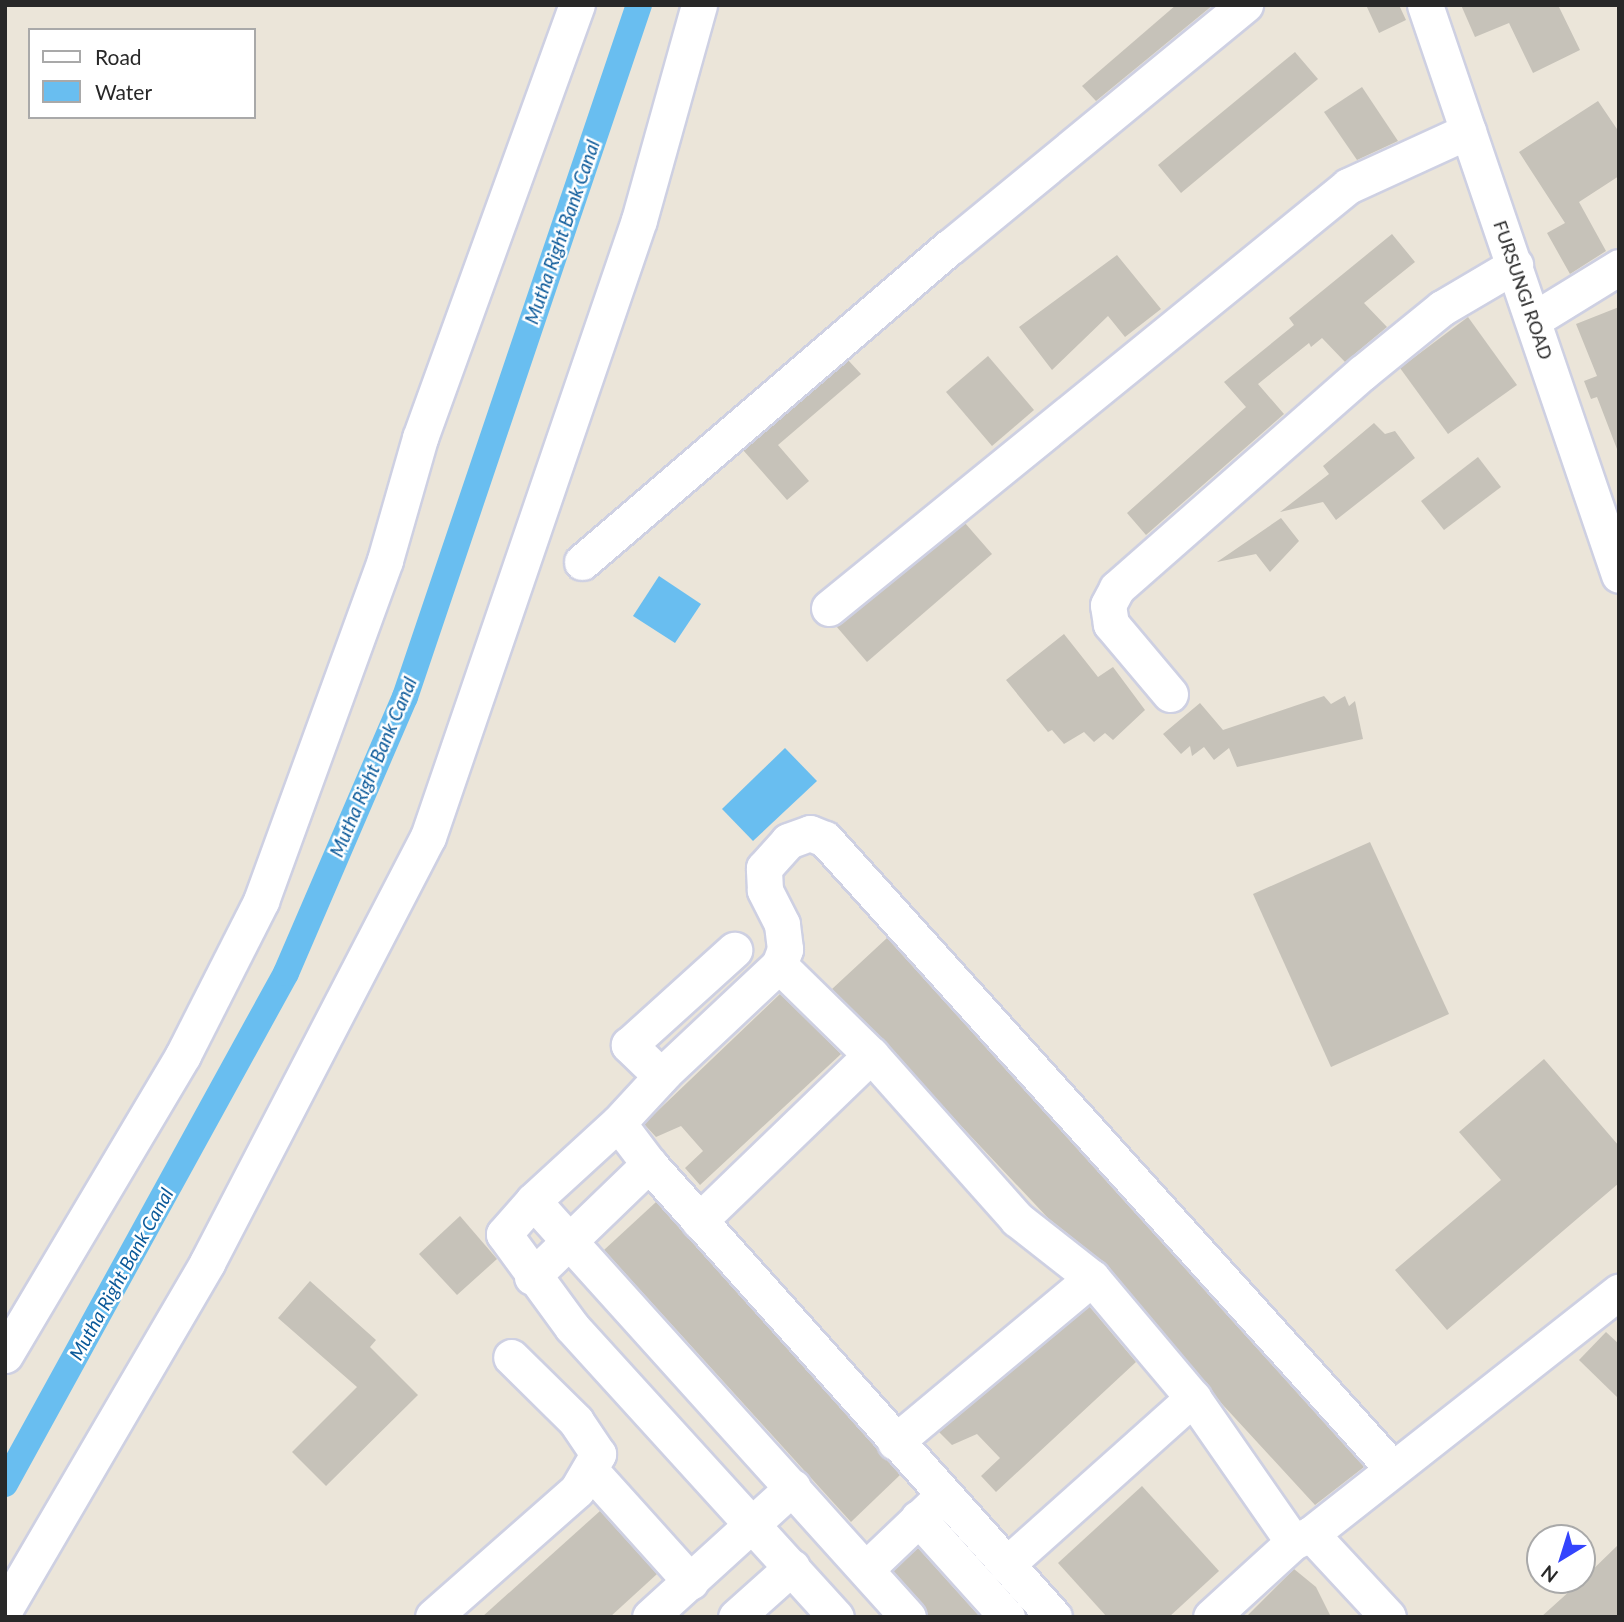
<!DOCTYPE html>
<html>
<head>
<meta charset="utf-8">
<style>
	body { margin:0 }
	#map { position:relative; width:1624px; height:1622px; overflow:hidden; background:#ebe5d9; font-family:Lato,sans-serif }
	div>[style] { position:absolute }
	.water>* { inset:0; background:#69bef0 }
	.canal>* { height:26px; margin:-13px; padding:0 13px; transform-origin:13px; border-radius:13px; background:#69bef0 }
	.building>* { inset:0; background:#c6c2b9 }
	.roads { filter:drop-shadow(2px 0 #ced0e2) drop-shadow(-2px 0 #ced0e2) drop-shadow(0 2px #ced0e2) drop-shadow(0 -2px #ced0e2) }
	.minor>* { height:35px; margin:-17.5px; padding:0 17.5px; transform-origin:17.5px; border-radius:17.5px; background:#fff }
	span { translate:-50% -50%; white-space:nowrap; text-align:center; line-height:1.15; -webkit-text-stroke:5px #fff; paint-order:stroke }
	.street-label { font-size:18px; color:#282828 }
	.water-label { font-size:19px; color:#0b5999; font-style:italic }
	.frame { position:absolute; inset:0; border:7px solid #282828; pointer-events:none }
	.legend { position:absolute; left:28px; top:28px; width:228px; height:91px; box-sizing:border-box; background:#fff; border:2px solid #a9a9a9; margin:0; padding:9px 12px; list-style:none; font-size:21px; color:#282828 }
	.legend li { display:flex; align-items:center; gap:14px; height:35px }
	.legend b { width:35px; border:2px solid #a9a9a9 }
	.north { position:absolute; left:1526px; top:1524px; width:70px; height:70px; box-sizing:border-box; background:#fff; border:2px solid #a9a9a9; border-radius:50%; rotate:218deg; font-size:19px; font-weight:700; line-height:28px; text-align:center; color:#282828 }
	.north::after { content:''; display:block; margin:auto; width:24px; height:32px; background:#3444fd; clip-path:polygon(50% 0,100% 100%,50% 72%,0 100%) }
</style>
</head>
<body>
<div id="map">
	<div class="water">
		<i style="clip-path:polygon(659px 576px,701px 604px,675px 643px,633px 616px)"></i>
		<i style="clip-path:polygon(785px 748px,817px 781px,753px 841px,722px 809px)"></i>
	</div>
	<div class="canal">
		<i style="left:5px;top:1484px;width:583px;rotate:-61.19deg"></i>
		<i style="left:286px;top:973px;width:301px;rotate:-66.7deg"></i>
		<i style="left:405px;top:697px;width:730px;rotate:-71.32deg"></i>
	</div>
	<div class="building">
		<i style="clip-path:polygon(1176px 5px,1213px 5px,1096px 101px,1082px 86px)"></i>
		<i style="clip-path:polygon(1366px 5px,1399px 5px,1406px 20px,1379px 33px)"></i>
		<i style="clip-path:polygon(1461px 5px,1558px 5px,1580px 50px,1533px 73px,1509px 23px,1475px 37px)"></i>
		<i style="clip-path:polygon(1295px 52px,1318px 79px,1181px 193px,1158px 165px)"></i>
		<i style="clip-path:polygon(1362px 87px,1398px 141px,1357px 160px,1324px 112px)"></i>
		<i style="clip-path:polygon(1598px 101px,1619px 132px,1619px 176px,1579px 202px,1606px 251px,1570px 274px,1547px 233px,1565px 223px,1519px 152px)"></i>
		<i style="clip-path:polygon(1392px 234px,1415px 262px,1364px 303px,1387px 327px,1345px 362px,1322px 338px,1311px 347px,1309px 343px,1258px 384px,1284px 414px,1146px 535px,1127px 513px,1246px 407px,1224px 382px,1294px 325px,1289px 318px)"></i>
		<i style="clip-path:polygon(1117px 255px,1161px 309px,1125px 337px,1108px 316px,1052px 370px,1019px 327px)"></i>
		<i style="clip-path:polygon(1619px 307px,1619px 449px,1617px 449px,1597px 397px,1591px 399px,1584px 381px,1597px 376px,1576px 324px)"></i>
		<i style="clip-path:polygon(1468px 317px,1517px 385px,1448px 434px,1400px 368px)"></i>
		<i style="clip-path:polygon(988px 356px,1034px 410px,992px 446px,946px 392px)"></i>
		<i style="clip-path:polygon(848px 360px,861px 374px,778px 445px,809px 481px,787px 500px,743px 450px)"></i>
		<i style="clip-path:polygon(1374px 423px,1385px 434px,1395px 431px,1415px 458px,1336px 520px,1323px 502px,1280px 512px,1329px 474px,1323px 466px)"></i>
		<i style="clip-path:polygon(1478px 457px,1501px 487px,1444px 530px,1421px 501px)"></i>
		<i style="clip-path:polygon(1281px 518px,1299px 541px,1270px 572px,1256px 554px,1217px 562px)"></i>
		<i style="clip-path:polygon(965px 523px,992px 554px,867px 662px,836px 626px)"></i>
		<i style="clip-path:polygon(1064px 634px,1098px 677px,1113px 667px,1145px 710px,1113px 740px,1105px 733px,1094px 742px,1084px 732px,1064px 744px,1052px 730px,1048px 732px,1006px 680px)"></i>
		<i style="clip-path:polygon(1324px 696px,1331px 704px,1345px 696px,1349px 706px,1355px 701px,1363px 739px,1237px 767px,1229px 748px,1214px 760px,1204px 747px,1192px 756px,1190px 746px,1181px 754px,1163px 734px,1200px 703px,1223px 730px)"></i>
		<i style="clip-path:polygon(1370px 842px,1449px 1014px,1331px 1067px,1253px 894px)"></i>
		<i style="clip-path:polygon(887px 938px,1364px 1467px,1315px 1505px,1223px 1405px,1107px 1265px,1048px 1218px,832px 989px)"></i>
		<i style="clip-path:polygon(780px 994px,841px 1054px,700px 1185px,685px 1168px,703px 1151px,681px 1126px,656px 1137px,644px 1124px)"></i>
		<i style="clip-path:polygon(1544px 1059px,1619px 1146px,1619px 1183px,1447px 1330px,1395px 1270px,1501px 1180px,1459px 1132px)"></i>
		<i style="clip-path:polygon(656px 1202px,900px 1475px,851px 1522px,604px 1250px)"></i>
		<i style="clip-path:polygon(460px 1216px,497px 1259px,457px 1295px,419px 1254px)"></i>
		<i style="clip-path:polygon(310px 1281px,376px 1340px,370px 1347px,418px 1395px,326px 1486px,292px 1452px,357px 1387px,278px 1318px)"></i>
		<i style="clip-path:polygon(1089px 1306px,1136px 1362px,996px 1492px,981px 1476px,1000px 1458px,977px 1434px,952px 1445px,939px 1432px)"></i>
		<i style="clip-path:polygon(1606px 1332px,1619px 1344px,1619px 1399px,1579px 1360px)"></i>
		<i style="clip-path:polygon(1142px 1486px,1219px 1571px,1169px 1617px,1107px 1617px,1058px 1563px)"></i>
		<i style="clip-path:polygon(600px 1511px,657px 1574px,610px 1617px,482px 1617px)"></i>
		<i style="clip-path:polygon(1619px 1544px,1619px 1617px,1541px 1617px,1582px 1580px)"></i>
		<i style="clip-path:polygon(918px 1548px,980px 1617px,928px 1617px,923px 1604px,893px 1571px)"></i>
		<i style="clip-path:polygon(1294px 1569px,1316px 1587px,1331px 1617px,1246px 1617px)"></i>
	</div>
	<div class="roads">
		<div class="minor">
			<i style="left:1425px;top:5px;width:602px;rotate:71.2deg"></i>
			<i style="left:1533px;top:320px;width:101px;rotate:-31.6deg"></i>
			<i style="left:582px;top:562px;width:484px;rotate:-40.6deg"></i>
			<i style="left:950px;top:247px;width:382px;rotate:-39.4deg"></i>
			<i style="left:829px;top:608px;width:669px;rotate:-39.11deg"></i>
			<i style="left:1348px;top:186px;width:132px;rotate:-24.6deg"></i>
			<i style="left:1170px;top:694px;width:92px;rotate:-130.1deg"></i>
			<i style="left:1111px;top:624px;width:19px;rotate:-99deg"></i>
			<i style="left:1108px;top:605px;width:19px;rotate:-62deg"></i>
			<i style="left:1117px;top:588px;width:326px;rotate:-41.3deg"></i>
			<i style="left:1362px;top:373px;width:103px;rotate:-39.1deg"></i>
			<i style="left:1442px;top:308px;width:85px;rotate:-30.5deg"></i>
			<i style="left:779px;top:965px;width:129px;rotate:44.4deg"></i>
			<i style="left:871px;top:1055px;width:220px;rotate:48.3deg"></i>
			<i style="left:1017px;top:1219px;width:95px;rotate:38.2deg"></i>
			<i style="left:1092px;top:1278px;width:157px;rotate:49.9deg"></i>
			<i style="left:1193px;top:1398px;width:175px;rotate:55.2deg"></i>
			<i style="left:661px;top:1076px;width:45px;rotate:-135.9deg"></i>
			<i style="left:629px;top:1045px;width:142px;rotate:-42.1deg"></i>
			<i style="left:618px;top:1123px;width:115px;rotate:137.5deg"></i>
			<i style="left:533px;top:1201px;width:44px;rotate:131.3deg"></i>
			<i style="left:504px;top:1234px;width:115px;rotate:53.8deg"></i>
			<i style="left:572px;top:1327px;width:392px;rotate:47.7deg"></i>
			<i style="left:533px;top:1201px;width:560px;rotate:47.97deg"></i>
			<i style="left:699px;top:1221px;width:239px;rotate:-44deg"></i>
			<i style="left:532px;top:1277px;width:163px;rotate:-44deg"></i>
			<i style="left:5px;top:1355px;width:349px;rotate:-59.3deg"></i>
			<i style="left:183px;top:1055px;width:173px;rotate:-63.1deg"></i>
			<i style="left:261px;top:901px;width:363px;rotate:-70deg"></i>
			<i style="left:385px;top:560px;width:127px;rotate:-74deg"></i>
			<i style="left:420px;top:438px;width:461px;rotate:-70.1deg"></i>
			<i style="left:895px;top:1442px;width:256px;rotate:-39.8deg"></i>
			<i style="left:591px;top:1471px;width:149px;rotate:48deg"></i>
			<i style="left:918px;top:1518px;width:133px;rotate:48deg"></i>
			<i style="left:1311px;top:1534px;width:392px;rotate:-38.2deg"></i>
			<i style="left:1006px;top:1565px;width:251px;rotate:-41.8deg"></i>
			<i style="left:866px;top:1569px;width:94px;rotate:-43.7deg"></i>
			<i style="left:5px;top:1609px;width:401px;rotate:-59.7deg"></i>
			<i style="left:207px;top:1263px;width:480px;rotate:-62.6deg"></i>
			<i style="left:428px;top:837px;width:652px;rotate:-71.12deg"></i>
			<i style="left:639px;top:220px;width:223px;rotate:-74.4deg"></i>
			<i style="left:433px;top:1617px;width:192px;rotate:-41.4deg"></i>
			<i style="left:577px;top:1490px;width:42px;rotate:-59.7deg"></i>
			<i style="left:598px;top:1454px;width:40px;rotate:-124deg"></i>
			<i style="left:576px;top:1421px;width:91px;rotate:-135.4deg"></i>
			<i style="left:650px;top:1617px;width:193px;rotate:-42.3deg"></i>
			<i style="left:736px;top:1617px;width:75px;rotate:-41.8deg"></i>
			<i style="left:1054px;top:1617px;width:608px;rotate:-131.8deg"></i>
			<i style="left:649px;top:1164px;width:51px;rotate:-127.1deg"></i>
			<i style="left:618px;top:1123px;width:69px;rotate:-47.3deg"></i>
			<i style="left:665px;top:1072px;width:156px;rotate:-43.2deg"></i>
			<i style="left:779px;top:965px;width:17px;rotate:-69deg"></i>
			<i style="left:785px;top:949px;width:25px;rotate:-97deg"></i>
			<i style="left:782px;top:924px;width:38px;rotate:-117deg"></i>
			<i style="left:765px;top:890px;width:22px;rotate:-93deg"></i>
			<i style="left:764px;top:868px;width:36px;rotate:-48deg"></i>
			<i style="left:788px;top:841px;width:23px;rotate:-20deg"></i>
			<i style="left:810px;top:833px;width:16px;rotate:22deg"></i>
			<i style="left:825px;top:839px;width:848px;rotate:47.96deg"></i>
			<i style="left:1211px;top:1617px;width:111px;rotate:-42.4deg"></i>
			<i style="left:1293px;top:1542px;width:20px;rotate:-24deg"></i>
			<i style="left:1311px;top:1534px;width:113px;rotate:47.1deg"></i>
		</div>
	</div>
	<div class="street-label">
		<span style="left:1523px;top:290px;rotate:71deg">FURSUNGI ROAD</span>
	</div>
	<div class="water-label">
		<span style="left:562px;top:232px;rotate:-71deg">Mutha Right Bank Canal</span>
		<span style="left:373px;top:767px;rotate:-67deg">Mutha Right Bank Canal</span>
		<span style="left:121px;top:1274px;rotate:-61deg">Mutha Right Bank Canal</span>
	</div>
	<div class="frame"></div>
	<ul class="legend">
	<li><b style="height:9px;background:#fff"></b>Road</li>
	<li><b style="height:19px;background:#69bef0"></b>Water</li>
	</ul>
	<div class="north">N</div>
</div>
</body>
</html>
